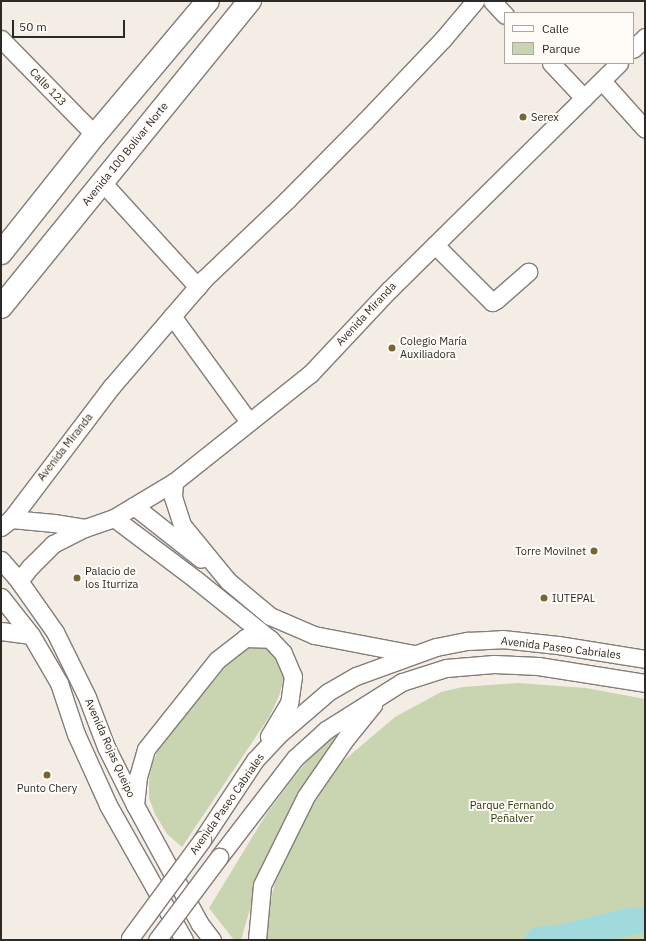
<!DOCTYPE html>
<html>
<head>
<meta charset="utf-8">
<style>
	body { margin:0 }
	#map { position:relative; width:646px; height:941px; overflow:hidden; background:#f4ede6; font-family:"IBM Plex Sans",sans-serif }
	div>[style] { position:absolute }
	.green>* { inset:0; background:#c9d5b0 }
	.river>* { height:27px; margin:-13.5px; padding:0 13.5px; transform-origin:13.5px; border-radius:13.5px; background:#a0dadc }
	.roads { filter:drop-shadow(1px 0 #847d78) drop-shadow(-1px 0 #847d78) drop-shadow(0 1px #847d78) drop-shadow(0 -1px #847d78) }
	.minor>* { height:17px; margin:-8.5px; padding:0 8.5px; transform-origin:8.5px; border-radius:8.5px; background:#fff }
	.major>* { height:22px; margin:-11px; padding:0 11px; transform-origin:11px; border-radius:11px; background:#fff }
	.bridges { filter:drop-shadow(1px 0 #847d78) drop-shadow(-1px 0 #847d78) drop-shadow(0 1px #847d78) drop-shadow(0 -1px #847d78) }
	.minor-bridge>* { height:17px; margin:-8.5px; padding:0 8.5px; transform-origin:8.5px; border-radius:8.5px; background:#fff }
	.dots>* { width:11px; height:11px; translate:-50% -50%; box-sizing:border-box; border:2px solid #fffbf7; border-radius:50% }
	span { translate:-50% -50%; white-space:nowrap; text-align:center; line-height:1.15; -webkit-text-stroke:4px #fffbf7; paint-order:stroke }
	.street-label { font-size:11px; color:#2c2a27 }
	.poi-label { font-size:11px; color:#2c2a27 }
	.left { translate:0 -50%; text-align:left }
	.right { translate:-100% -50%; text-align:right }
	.park-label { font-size:11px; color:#2b3704 }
	.frame { position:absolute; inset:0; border:2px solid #2c2a27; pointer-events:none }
	.legend { position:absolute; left:504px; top:12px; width:130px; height:52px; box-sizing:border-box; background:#fffbf7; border:1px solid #aba7a4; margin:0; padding:5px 7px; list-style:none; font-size:12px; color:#2c2a27 }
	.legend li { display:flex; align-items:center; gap:8px; height:20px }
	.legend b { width:20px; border:1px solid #aba7a4 }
	.scale { position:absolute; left:12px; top:20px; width:113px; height:18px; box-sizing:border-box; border:2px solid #2c2a27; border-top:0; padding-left:5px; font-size:12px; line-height:14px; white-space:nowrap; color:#2c2a27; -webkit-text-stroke:3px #fffbf7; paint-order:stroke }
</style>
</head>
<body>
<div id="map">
	<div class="green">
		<i style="clip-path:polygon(257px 645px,268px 650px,278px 660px,285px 675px,279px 696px,269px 717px,182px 847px,167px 834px,155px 814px,149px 798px,149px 780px,152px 765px,160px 746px,233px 658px,247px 648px)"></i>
		<i style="clip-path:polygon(518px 683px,586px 688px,645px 699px,645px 940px,267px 940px,270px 903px,276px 878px,302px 821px,342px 762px,395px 717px,441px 692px,463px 687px)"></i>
		<i style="clip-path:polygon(338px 733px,261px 878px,250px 909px,241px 940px,234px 940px,209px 908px,267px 813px,291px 781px,308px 760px)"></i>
	</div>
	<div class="river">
		<i style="left:538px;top:940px;width:24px;rotate:-7deg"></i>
		<i style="left:562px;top:937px;width:68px;rotate:-13.6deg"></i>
		<i style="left:628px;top:921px;width:17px;rotate:-3deg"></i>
	</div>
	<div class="roads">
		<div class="minor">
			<i style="left:492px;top:1px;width:19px;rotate:47deg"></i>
			<i style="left:1px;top:39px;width:134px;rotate:45.6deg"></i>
			<i style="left:633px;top:49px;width:17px;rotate:-45deg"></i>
			<i style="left:551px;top:63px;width:48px;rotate:46.7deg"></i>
			<i style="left:602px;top:81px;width:64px;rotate:48.1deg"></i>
			<i style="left:102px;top:182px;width:142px;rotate:47.6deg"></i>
			<i style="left:435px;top:245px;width:81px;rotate:45deg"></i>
			<i style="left:492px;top:302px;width:4px;rotate:-27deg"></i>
			<i style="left:496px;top:300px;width:43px;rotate:-41.2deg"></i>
			<i style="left:172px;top:316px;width:131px;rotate:54deg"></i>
			<i style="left:174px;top:482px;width:15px;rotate:94deg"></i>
			<i style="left:173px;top:497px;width:29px;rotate:72deg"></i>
			<i style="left:182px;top:525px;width:72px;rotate:50.6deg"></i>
			<i style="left:228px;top:581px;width:55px;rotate:39.8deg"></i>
			<i style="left:270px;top:616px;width:48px;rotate:23.4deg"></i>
			<i style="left:314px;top:635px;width:102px;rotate:10.8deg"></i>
			<i style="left:134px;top:506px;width:85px;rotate:38.3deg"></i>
			<i style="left:114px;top:518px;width:101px;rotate:37deg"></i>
			<i style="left:195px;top:579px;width:96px;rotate:38.7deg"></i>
			<i style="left:270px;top:639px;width:19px;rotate:47deg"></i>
			<i style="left:283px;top:653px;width:25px;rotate:67deg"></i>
			<i style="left:293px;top:676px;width:27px;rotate:98deg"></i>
			<i style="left:289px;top:703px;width:39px;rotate:121deg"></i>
			<i style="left:11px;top:519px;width:43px;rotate:5.3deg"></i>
			<i style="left:54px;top:523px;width:31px;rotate:9deg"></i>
			<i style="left:1px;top:527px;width:13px;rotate:-39deg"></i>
			<i style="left:11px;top:519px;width:167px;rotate:-52.8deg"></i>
			<i style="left:112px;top:386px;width:141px;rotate:-49.3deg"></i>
			<i style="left:204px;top:279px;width:115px;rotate:-43.6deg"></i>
			<i style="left:287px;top:200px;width:110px;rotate:-45.4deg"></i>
			<i style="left:364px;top:122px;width:115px;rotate:-46.4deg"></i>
			<i style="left:443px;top:39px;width:50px;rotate:-49.9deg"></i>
			<i style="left:1px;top:560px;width:28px;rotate:49deg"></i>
			<i style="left:19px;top:581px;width:62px;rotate:54.8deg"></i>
			<i style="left:55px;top:632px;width:72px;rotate:63.8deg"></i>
			<i style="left:87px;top:697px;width:53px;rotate:69.2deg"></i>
			<i style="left:106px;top:747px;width:65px;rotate:63.4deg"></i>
			<i style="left:135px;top:805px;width:136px;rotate:61.4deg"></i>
			<i style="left:200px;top:924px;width:20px;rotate:53deg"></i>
			<i style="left:19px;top:581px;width:18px;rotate:-52deg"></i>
			<i style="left:30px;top:567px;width:33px;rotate:-45deg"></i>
			<i style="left:53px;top:544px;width:36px;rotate:-27deg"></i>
			<i style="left:85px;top:528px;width:31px;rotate:-19deg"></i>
			<i style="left:114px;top:518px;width:70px;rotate:-31deg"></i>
			<i style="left:174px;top:482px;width:174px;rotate:-38.5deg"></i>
			<i style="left:310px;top:374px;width:115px;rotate:-46.8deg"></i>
			<i style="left:389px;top:290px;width:323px;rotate:-44.6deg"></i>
			<i style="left:1px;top:597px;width:48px;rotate:51.7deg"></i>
			<i style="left:31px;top:635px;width:56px;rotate:59.7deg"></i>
			<i style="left:59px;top:683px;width:54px;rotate:71.6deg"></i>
			<i style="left:76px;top:734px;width:78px;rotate:65.7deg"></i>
			<i style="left:108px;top:805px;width:155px;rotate:60.6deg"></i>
			<i style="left:1px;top:631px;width:30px;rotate:8deg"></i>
			<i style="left:135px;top:805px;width:28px;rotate:-84deg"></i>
			<i style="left:138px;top:777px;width:29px;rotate:-74deg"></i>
			<i style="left:146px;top:749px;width:114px;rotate:-51.4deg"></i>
			<i style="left:217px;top:660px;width:36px;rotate:-38deg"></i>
			<i style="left:245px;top:638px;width:25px;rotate:2deg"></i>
			<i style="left:202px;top:840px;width:96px;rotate:-56.5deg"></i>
			<i style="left:255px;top:760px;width:33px;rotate:-47deg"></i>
			<i style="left:277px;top:736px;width:67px;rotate:-40.8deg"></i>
			<i style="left:328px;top:692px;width:32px;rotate:-30deg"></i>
			<i style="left:356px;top:676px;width:85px;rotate:-19.9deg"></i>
			<i style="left:436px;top:647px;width:33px;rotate:-11deg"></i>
			<i style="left:468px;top:641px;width:34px;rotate:-3deg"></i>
			<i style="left:502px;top:639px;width:56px;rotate:6.1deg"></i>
			<i style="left:558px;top:645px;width:88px;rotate:9.1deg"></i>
			<i style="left:219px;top:857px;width:125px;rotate:-52.5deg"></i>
			<i style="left:295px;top:758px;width:42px;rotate:-42.1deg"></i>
			<i style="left:326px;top:730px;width:90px;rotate:-32.3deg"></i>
			<i style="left:402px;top:682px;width:46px;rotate:-17.7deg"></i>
			<i style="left:446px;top:668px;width:48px;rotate:-4.8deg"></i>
			<i style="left:494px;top:664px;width:44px;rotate:2.6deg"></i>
			<i style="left:538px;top:666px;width:108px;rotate:9deg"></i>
			<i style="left:257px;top:940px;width:55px;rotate:-84.8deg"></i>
			<i style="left:262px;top:885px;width:99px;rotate:-63.7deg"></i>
			<i style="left:306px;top:796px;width:70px;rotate:-55.4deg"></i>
			<i style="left:346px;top:738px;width:43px;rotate:-50.7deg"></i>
		</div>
		<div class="major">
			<i style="left:1px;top:253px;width:151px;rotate:-51.5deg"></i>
			<i style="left:95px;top:135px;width:175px;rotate:-49.9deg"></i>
			<i style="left:1px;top:307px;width:395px;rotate:-50.9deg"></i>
		</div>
	</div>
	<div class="bridges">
		<div class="minor-bridge">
			<i style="left:130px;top:938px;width:122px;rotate:-53.7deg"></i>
			<i style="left:157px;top:940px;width:104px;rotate:-53.2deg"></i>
		</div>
	</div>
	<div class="dots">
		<i style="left:523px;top:117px;background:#796534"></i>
		<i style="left:392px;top:348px;background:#796534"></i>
		<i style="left:594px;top:551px;background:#796534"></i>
		<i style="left:77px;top:578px;background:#796534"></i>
		<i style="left:544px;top:598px;background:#796534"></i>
		<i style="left:47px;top:775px;background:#796534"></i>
	</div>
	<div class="street-label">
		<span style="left:48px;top:87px;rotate:46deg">Calle 123</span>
		<span style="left:125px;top:154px;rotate:-51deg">Avenida 100 Bolívar Norte</span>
		<span style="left:366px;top:314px;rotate:-47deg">Avenida Miranda</span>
		<span style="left:65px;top:447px;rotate:-52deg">Avenida Miranda</span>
		<span style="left:561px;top:648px;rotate:7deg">Avenida Paseo Cabriales</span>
		<span style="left:110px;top:748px;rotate:66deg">Avenida Rojas Queipo</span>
		<span style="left:227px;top:804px;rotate:-55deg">Avenida Paseo Cabriales</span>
	</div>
	<div class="poi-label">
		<span class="left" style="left:531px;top:117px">Serex</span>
		<span class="left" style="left:400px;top:348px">Colegio María<br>Auxiliadora</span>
		<span class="right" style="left:586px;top:551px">Torre Movilnet</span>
		<span class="left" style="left:85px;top:578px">Palacio de<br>los Iturriza</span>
		<span class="left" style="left:552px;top:598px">IUTEPAL</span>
		<span style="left:47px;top:788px">Punto Chery</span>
	</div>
	<div class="park-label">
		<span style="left:512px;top:812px">Parque Fernando<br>Peñalver</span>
	</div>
	<div class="frame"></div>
	<ul class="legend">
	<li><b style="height:5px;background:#fff"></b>Calle</li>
	<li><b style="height:11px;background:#c9d5b0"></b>Parque</li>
	</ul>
	<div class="scale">50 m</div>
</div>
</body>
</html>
